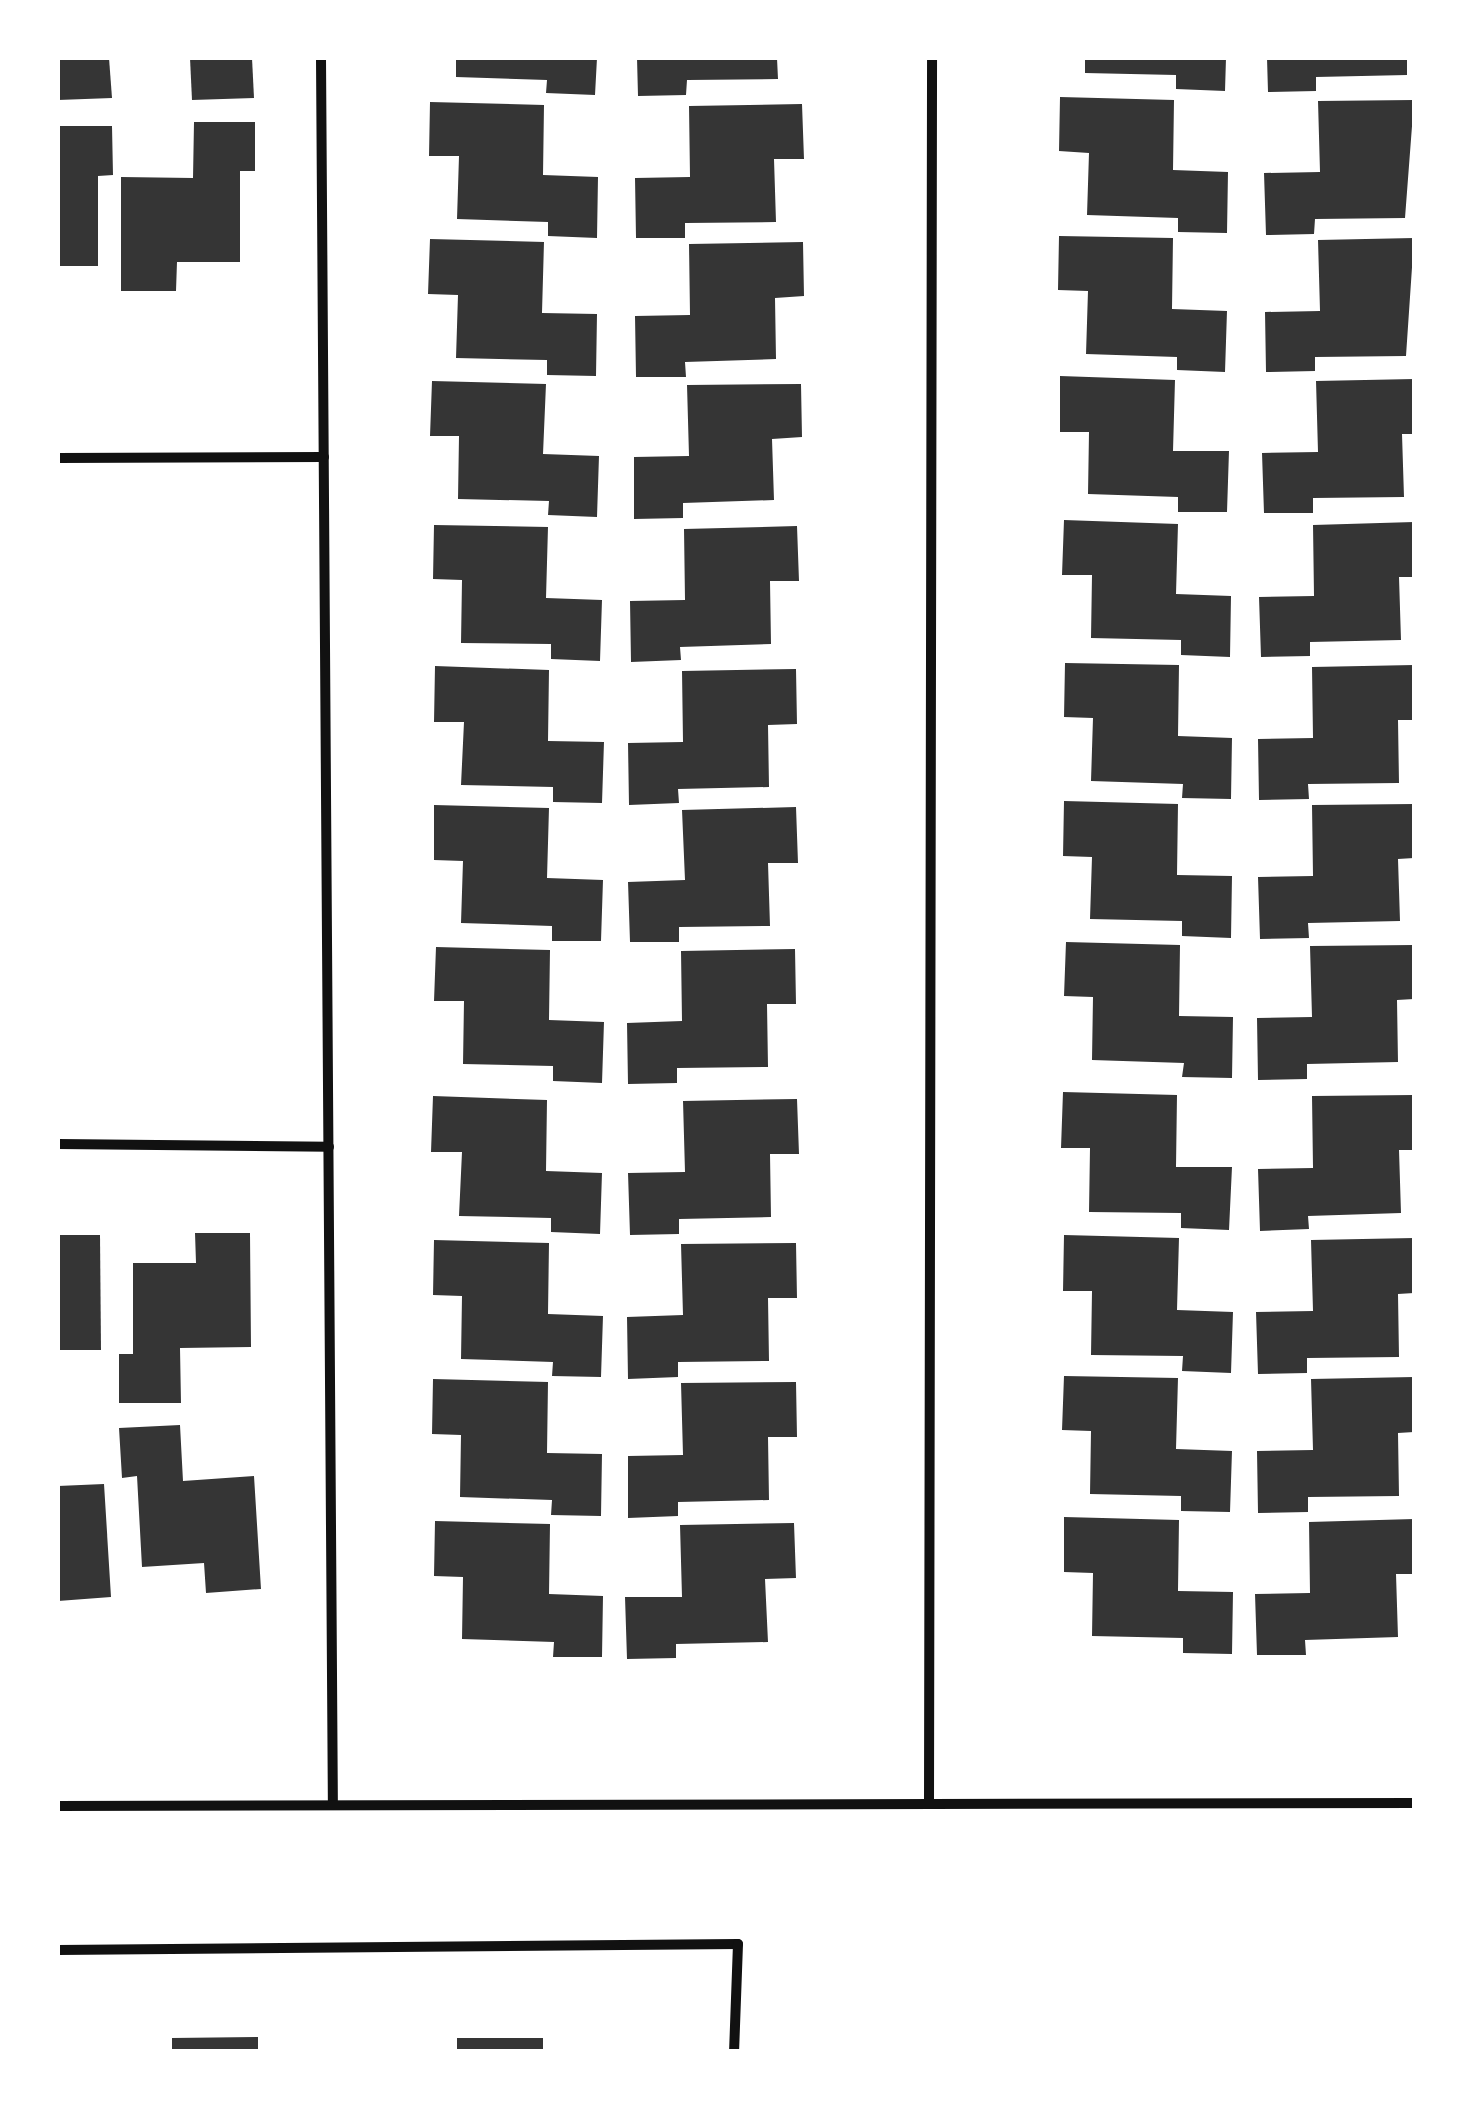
<!DOCTYPE html>
<html>
<head>
<meta charset="utf-8">
<style>
	body { margin:0 }
	#map { position:relative; width:1472px; height:2109px; overflow:hidden; background:#fff; font-family:Raleway,sans-serif }
	div>[style] { position:absolute }
	.building>* { inset:0; background:#353535 }
	.minor>* { height:10px; margin:-5px; padding:0 5px; transform-origin:5px; border-radius:5px; background:#111 }
	span { translate:-50% -50%; white-space:nowrap; text-align:center; line-height:1.15; -webkit-text-stroke:8px #fff; paint-order:stroke }
	.frame { position:absolute; inset:0; border:60px solid #fff; pointer-events:none }
</style>
</head>
<body>
<div id="map">
	<div class="building">
		<i style="clip-path:polygon(58px 58px,109px 58px,112px 98px,58px 100px)"></i>
		<i style="clip-path:polygon(190px 58px,252px 58px,254px 98px,192px 100px)"></i>
		<i style="clip-path:polygon(456px 58px,597px 58px,595px 95px,546px 93px,547px 80px,456px 77px)"></i>
		<i style="clip-path:polygon(637px 58px,777px 58px,778px 79px,687px 80px,686px 95px,638px 96px)"></i>
		<i style="clip-path:polygon(1085px 58px,1226px 58px,1225px 91px,1176px 89px,1176px 75px,1085px 73px)"></i>
		<i style="clip-path:polygon(1267px 58px,1407px 58px,1407px 75px,1316px 77px,1316px 91px,1268px 92px)"></i>
		<i style="clip-path:polygon(1060px 97px,1174px 100px,1173px 170px,1228px 172px,1227px 233px,1178px 232px,1178px 218px,1087px 215px,1089px 153px,1059px 151px)"></i>
		<i style="clip-path:polygon(1414px 100px,1405px 218px,1315px 219px,1314px 234px,1266px 235px,1264px 173px,1320px 172px,1318px 101px)"></i>
		<i style="clip-path:polygon(430px 102px,544px 105px,543px 175px,598px 177px,597px 238px,548px 236px,548px 222px,457px 219px,459px 156px,429px 156px)"></i>
		<i style="clip-path:polygon(802px 104px,804px 159px,774px 159px,776px 222px,685px 223px,685px 238px,636px 238px,635px 178px,690px 177px,689px 106px)"></i>
		<i style="clip-path:polygon(194px 122px,255px 122px,255px 171px,240px 171px,240px 262px,177px 262px,176px 291px,121px 291px,121px 177px,193px 178px)"></i>
		<i style="clip-path:polygon(58px 126px,112px 126px,113px 175px,98px 176px,98px 266px,58px 266px)"></i>
		<i style="clip-path:polygon(1059px 236px,1173px 238px,1172px 309px,1227px 311px,1225px 372px,1177px 370px,1177px 357px,1086px 354px,1088px 291px,1058px 290px)"></i>
		<i style="clip-path:polygon(1414px 238px,1406px 356px,1315px 357px,1315px 371px,1266px 372px,1265px 312px,1320px 311px,1318px 240px)"></i>
		<i style="clip-path:polygon(430px 239px,544px 242px,542px 313px,597px 314px,596px 376px,547px 375px,547px 360px,456px 358px,458px 295px,428px 294px)"></i>
		<i style="clip-path:polygon(803px 242px,804px 296px,775px 298px,776px 359px,685px 362px,686px 377px,636px 377px,635px 316px,690px 315px,689px 244px)"></i>
		<i style="clip-path:polygon(1060px 376px,1175px 380px,1173px 451px,1229px 451px,1227px 512px,1178px 512px,1178px 497px,1088px 494px,1089px 432px,1060px 432px)"></i>
		<i style="clip-path:polygon(1414px 379px,1414px 434px,1402px 434px,1404px 497px,1313px 498px,1313px 513px,1264px 513px,1262px 453px,1318px 452px,1316px 381px)"></i>
		<i style="clip-path:polygon(432px 381px,546px 384px,543px 454px,599px 456px,597px 517px,548px 515px,549px 501px,458px 499px,459px 436px,430px 436px)"></i>
		<i style="clip-path:polygon(801px 384px,802px 437px,772px 439px,774px 500px,683px 503px,683px 518px,634px 519px,634px 457px,689px 456px,687px 385px)"></i>
		<i style="clip-path:polygon(1064px 520px,1178px 524px,1176px 594px,1231px 596px,1230px 657px,1181px 655px,1181px 640px,1091px 638px,1092px 575px,1062px 575px)"></i>
		<i style="clip-path:polygon(1414px 522px,1414px 577px,1399px 577px,1401px 640px,1310px 642px,1310px 656px,1261px 657px,1259px 597px,1314px 596px,1313px 525px)"></i>
		<i style="clip-path:polygon(434px 525px,548px 527px,546px 598px,602px 600px,600px 661px,551px 659px,551px 644px,461px 643px,462px 580px,433px 579px)"></i>
		<i style="clip-path:polygon(797px 526px,799px 581px,770px 581px,771px 644px,680px 647px,681px 660px,631px 662px,630px 601px,685px 600px,684px 529px)"></i>
		<i style="clip-path:polygon(1065px 663px,1179px 665px,1178px 736px,1232px 738px,1231px 799px,1182px 798px,1183px 784px,1091px 781px,1093px 718px,1064px 717px)"></i>
		<i style="clip-path:polygon(1414px 665px,1414px 720px,1398px 720px,1399px 783px,1308px 784px,1309px 799px,1259px 800px,1258px 739px,1313px 738px,1312px 667px)"></i>
		<i style="clip-path:polygon(435px 666px,549px 670px,548px 741px,604px 742px,602px 803px,553px 802px,553px 787px,461px 785px,464px 722px,434px 722px)"></i>
		<i style="clip-path:polygon(796px 669px,797px 724px,768px 725px,769px 787px,678px 789px,679px 803px,629px 805px,628px 743px,683px 742px,682px 671px)"></i>
		<i style="clip-path:polygon(1064px 801px,1178px 804px,1177px 875px,1232px 876px,1231px 938px,1182px 936px,1182px 921px,1090px 919px,1092px 857px,1063px 856px)"></i>
		<i style="clip-path:polygon(1414px 804px,1414px 858px,1398px 859px,1400px 921px,1308px 923px,1309px 938px,1260px 939px,1258px 877px,1313px 876px,1312px 805px)"></i>
		<i style="clip-path:polygon(434px 805px,549px 808px,547px 878px,603px 880px,601px 941px,552px 941px,552px 926px,461px 923px,463px 861px,434px 860px)"></i>
		<i style="clip-path:polygon(796px 807px,798px 863px,768px 863px,770px 926px,679px 927px,679px 942px,630px 942px,628px 882px,685px 880px,682px 810px)"></i>
		<i style="clip-path:polygon(1066px 942px,1180px 945px,1179px 1016px,1233px 1017px,1232px 1078px,1182px 1077px,1184px 1063px,1092px 1060px,1093px 997px,1064px 996px)"></i>
		<i style="clip-path:polygon(1414px 945px,1414px 999px,1397px 1000px,1398px 1062px,1307px 1064px,1307px 1079px,1258px 1080px,1257px 1018px,1312px 1017px,1310px 946px)"></i>
		<i style="clip-path:polygon(436px 947px,550px 950px,549px 1020px,604px 1022px,602px 1083px,553px 1081px,553px 1066px,463px 1064px,464px 1001px,434px 1001px)"></i>
		<i style="clip-path:polygon(795px 949px,796px 1004px,767px 1004px,768px 1067px,677px 1068px,677px 1083px,628px 1084px,627px 1023px,682px 1021px,681px 951px)"></i>
		<i style="clip-path:polygon(1063px 1092px,1177px 1095px,1176px 1167px,1232px 1167px,1229px 1230px,1181px 1228px,1181px 1213px,1089px 1212px,1090px 1148px,1061px 1148px)"></i>
		<i style="clip-path:polygon(1414px 1095px,1414px 1150px,1399px 1150px,1401px 1213px,1308px 1216px,1309px 1229px,1260px 1231px,1258px 1169px,1313px 1168px,1312px 1096px)"></i>
		<i style="clip-path:polygon(433px 1096px,547px 1100px,546px 1171px,602px 1173px,600px 1234px,551px 1232px,551px 1218px,459px 1216px,462px 1152px,431px 1152px)"></i>
		<i style="clip-path:polygon(797px 1099px,799px 1154px,770px 1154px,771px 1217px,679px 1219px,679px 1234px,630px 1235px,628px 1173px,685px 1172px,683px 1101px)"></i>
		<i style="clip-path:polygon(195px 1233px,250px 1233px,251px 1347px,180px 1348px,181px 1403px,119px 1403px,119px 1354px,133px 1354px,133px 1263px,196px 1263px)"></i>
		<i style="clip-path:polygon(58px 1235px,100px 1235px,101px 1350px,58px 1350px)"></i>
		<i style="clip-path:polygon(1064px 1235px,1179px 1238px,1177px 1310px,1233px 1312px,1231px 1373px,1182px 1371px,1183px 1356px,1091px 1355px,1092px 1291px,1063px 1291px)"></i>
		<i style="clip-path:polygon(1414px 1238px,1414px 1293px,1398px 1294px,1399px 1357px,1307px 1358px,1307px 1373px,1258px 1374px,1256px 1312px,1313px 1311px,1311px 1240px)"></i>
		<i style="clip-path:polygon(434px 1240px,549px 1243px,548px 1314px,603px 1316px,601px 1377px,552px 1376px,553px 1362px,461px 1359px,462px 1296px,433px 1295px)"></i>
		<i style="clip-path:polygon(796px 1243px,797px 1298px,768px 1298px,769px 1361px,678px 1362px,678px 1377px,628px 1379px,627px 1317px,683px 1315px,681px 1244px)"></i>
		<i style="clip-path:polygon(1064px 1376px,1178px 1378px,1176px 1449px,1232px 1451px,1230px 1512px,1181px 1511px,1181px 1496px,1090px 1494px,1091px 1431px,1062px 1430px)"></i>
		<i style="clip-path:polygon(1414px 1377px,1414px 1432px,1398px 1433px,1399px 1496px,1308px 1497px,1308px 1512px,1258px 1513px,1257px 1451px,1313px 1450px,1311px 1379px)"></i>
		<i style="clip-path:polygon(433px 1379px,548px 1382px,547px 1453px,602px 1454px,601px 1516px,551px 1515px,552px 1500px,460px 1497px,461px 1435px,432px 1434px)"></i>
		<i style="clip-path:polygon(796px 1382px,797px 1437px,768px 1437px,769px 1500px,678px 1502px,678px 1516px,628px 1518px,628px 1456px,683px 1455px,681px 1383px)"></i>
		<i style="clip-path:polygon(180px 1425px,183px 1481px,254px 1476px,261px 1589px,206px 1593px,204px 1563px,142px 1567px,137px 1476px,122px 1478px,119px 1428px)"></i>
		<i style="clip-path:polygon(104px 1484px,111px 1597px,58px 1601px,58px 1486px)"></i>
		<i style="clip-path:polygon(1064px 1517px,1179px 1520px,1178px 1591px,1233px 1592px,1232px 1654px,1183px 1653px,1183px 1638px,1092px 1636px,1093px 1573px,1064px 1572px)"></i>
		<i style="clip-path:polygon(1414px 1519px,1414px 1574px,1396px 1574px,1398px 1637px,1305px 1640px,1306px 1655px,1257px 1655px,1255px 1594px,1310px 1593px,1309px 1522px)"></i>
		<i style="clip-path:polygon(435px 1521px,550px 1524px,549px 1594px,603px 1596px,602px 1657px,553px 1657px,554px 1642px,462px 1639px,463px 1577px,434px 1576px)"></i>
		<i style="clip-path:polygon(794px 1523px,796px 1578px,765px 1579px,768px 1642px,676px 1644px,676px 1658px,627px 1659px,625px 1597px,682px 1597px,680px 1525px)"></i>
		<i style="clip-path:polygon(258px 2037px,258px 2052px,172px 2052px,172px 2038px)"></i>
		<i style="clip-path:polygon(457px 2038px,543px 2038px,543px 2052px,457px 2052px)"></i>
	</div>
	<div class="minor">
		<i style="left:321px;top:58px;width:1747px;rotate:89.61deg"></i>
		<i style="left:58px;top:458px;width:266px;rotate:-0.2deg"></i>
		<i style="left:58px;top:1144px;width:271px;rotate:0.6deg"></i>
		<i style="left:929px;top:1804px;width:1746px;rotate:-89.9deg"></i>
		<i style="left:58px;top:1806px;width:1356px;rotate:-0.13deg"></i>
		<i style="left:58px;top:1950px;width:680px;rotate:-0.51deg"></i>
		<i style="left:738px;top:1944px;width:108px;rotate:92.1deg"></i>
	</div>
	<div class="frame"></div>
</div>
</body>
</html>
